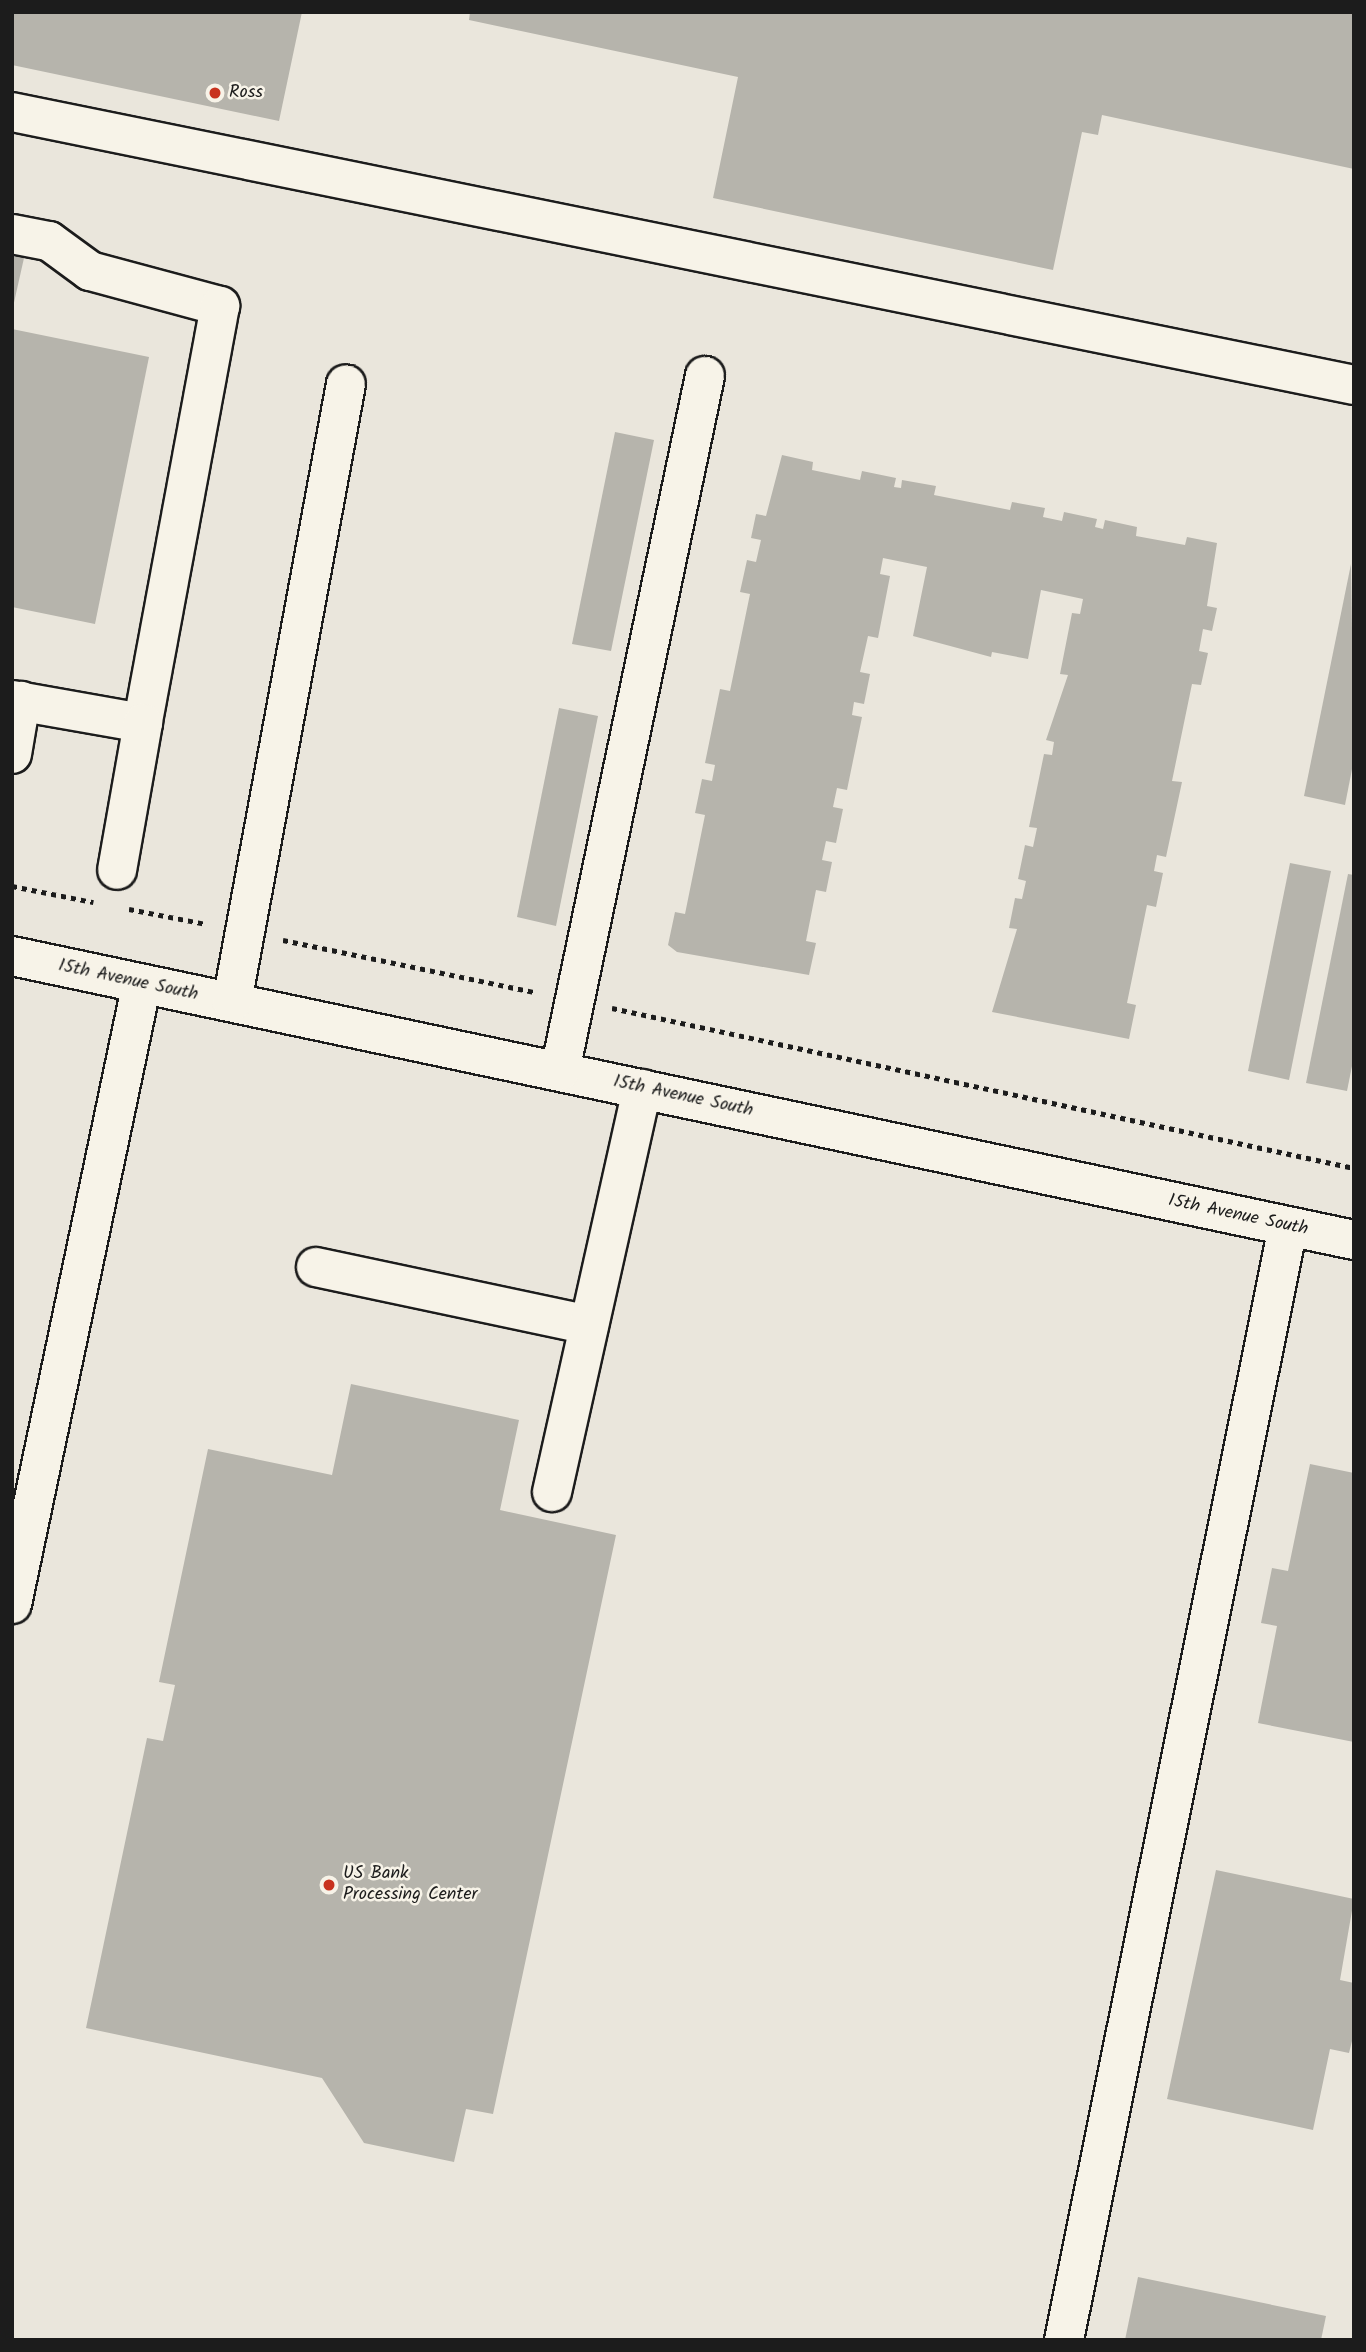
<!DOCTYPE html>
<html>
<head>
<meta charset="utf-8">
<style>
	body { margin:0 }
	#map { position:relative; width:1366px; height:2352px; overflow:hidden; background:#eae6dc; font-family:Kalam,sans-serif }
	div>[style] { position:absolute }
	.building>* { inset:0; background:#b6b4ac }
	.path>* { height:4.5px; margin-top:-2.25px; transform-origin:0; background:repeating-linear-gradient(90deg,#1c1c1c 0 5px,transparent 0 10px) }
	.roads { filter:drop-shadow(2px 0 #1c1c1c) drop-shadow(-2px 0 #1c1c1c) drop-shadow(0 2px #1c1c1c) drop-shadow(0 -2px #1c1c1c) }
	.minor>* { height:38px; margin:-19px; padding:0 19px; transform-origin:19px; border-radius:19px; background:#f7f3e8 }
	.dots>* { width:19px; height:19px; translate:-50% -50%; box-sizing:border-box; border:4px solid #f7f3e8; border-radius:50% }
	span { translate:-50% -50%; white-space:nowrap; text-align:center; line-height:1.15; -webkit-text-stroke:5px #f7f3e8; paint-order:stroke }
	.poi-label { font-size:18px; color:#1c1c1c }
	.left { translate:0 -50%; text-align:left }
	.street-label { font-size:18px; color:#1c1c1c }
	.frame { position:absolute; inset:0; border:14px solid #1c1c1c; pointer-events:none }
</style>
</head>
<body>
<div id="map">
	<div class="building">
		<i style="clip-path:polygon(12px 12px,302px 12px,279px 121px,12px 65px)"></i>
		<i style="clip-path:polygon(470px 12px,1354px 12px,1354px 169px,1102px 115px,1098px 135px,1082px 132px,1053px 270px,713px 198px,738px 77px,469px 20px)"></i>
		<i style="clip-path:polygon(12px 256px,24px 258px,13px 307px,12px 307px)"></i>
		<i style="clip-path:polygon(12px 329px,149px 357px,95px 624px,12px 607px)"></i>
		<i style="clip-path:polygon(615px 432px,654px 440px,611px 651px,572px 644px)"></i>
		<i style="clip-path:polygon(782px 455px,813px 462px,812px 470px,860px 480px,862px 471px,896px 478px,894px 487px,901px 488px,902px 480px,936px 486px,934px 495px,1010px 510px,1012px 502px,1045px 508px,1043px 517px,1062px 521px,1064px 512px,1097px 519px,1095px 527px,1103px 529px,1105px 520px,1137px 527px,1136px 536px,1185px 545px,1187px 537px,1217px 543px,1207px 606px,1217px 608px,1212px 631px,1203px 629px,1199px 651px,1208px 653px,1201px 685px,1192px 684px,1172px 781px,1182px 782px,1166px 857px,1157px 855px,1154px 871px,1163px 873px,1156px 907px,1147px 905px,1127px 1003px,1136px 1005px,1129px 1039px,992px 1012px,1017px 929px,1009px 928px,1015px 898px,1022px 899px,1026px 881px,1018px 879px,1025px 845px,1033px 847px,1037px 828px,1029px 827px,1044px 754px,1052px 755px,1054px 742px,1046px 740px,1068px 675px,1060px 674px,1072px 613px,1080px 614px,1083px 599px,1041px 590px,1028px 659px,992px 652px,991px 657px,913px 636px,927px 567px,883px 558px,880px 574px,890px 576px,878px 638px,868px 636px,860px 672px,870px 674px,864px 704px,854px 702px,852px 715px,862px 717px,847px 790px,837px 788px,833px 807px,843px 809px,836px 843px,826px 841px,822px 860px,832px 862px,826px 892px,816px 890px,806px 941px,816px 943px,809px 975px,677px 952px,668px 945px,675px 912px,685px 914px,705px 815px,695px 813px,702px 779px,712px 781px,715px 765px,705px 763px,720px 689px,730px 691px,750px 594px,740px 592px,747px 560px,756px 562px,761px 540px,751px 538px,756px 514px,766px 516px)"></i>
		<i style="clip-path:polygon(1351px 564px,1354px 759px,1345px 805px,1304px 796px)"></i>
		<i style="clip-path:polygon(559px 708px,598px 716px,556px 926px,517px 917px)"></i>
		<i style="clip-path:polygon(1290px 863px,1331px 871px,1289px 1080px,1248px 1071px)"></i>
		<i style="clip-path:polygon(1348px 874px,1354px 875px,1354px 1056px,1347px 1091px,1306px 1083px)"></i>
		<i style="clip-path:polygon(351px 1384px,519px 1420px,500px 1510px,616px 1535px,493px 2114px,466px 2109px,454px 2162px,364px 2143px,322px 2078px,86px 2028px,147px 1738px,163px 1741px,175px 1685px,159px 1682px,208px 1449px,332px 1475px)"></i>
		<i style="clip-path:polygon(1310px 1464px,1354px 1473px,1354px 1742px,1258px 1723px,1277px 1626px,1261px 1623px,1272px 1568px,1288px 1571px)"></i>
		<i style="clip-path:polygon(1216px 1870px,1354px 1899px,1340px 1980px,1354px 1983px,1354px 2033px,1349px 2053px,1330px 2049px,1313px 2130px,1167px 2099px)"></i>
		<i style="clip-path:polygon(1138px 2277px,1326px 2316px,1321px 2340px,1125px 2340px)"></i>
	</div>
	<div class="path">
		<i style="left:12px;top:886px;width:83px;rotate:11.2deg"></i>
		<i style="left:129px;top:909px;width:78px;rotate:11deg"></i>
		<i style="left:283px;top:940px;width:257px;rotate:11.7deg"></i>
		<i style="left:612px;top:1008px;width:759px;rotate:12.17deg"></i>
	</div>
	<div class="roads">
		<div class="minor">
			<i style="left:12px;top:112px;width:1369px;rotate:11.5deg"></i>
			<i style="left:12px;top:234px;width:38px;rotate:11deg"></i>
			<i style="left:49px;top:241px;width:51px;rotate:36.2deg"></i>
			<i style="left:90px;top:271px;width:135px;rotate:15.1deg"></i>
			<i style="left:220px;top:306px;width:424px;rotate:100.5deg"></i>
			<i style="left:12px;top:700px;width:133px;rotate:10deg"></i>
			<i style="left:143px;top:723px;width:149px;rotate:100deg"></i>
			<i style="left:12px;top:754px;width:54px;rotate:-80.4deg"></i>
			<i style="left:12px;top:956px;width:1372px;rotate:11.95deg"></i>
			<i style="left:232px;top:1002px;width:628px;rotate:-79.55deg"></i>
			<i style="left:560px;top:1071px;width:710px;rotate:-78.22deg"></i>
			<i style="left:316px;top:1267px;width:279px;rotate:12deg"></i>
			<i style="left:552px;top:1492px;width:413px;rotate:-77.4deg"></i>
			<i style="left:12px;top:1604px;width:634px;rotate:-78.18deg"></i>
			<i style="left:1064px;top:2340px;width:1135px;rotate:-78.62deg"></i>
		</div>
	</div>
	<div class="dots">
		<i style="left:215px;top:93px;background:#c8321e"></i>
		<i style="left:329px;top:1885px;background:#c8321e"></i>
	</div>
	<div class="poi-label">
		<span class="left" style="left:229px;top:93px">Ross</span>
		<span class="left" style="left:343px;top:1885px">US Bank<br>Processing Center</span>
	</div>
	<div class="street-label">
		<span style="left:128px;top:981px;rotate:12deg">15th Avenue South</span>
		<span style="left:683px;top:1097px;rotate:12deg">15th Avenue South</span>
		<span style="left:1238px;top:1216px;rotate:12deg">15th Avenue South</span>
	</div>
	<div class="frame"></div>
</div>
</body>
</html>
